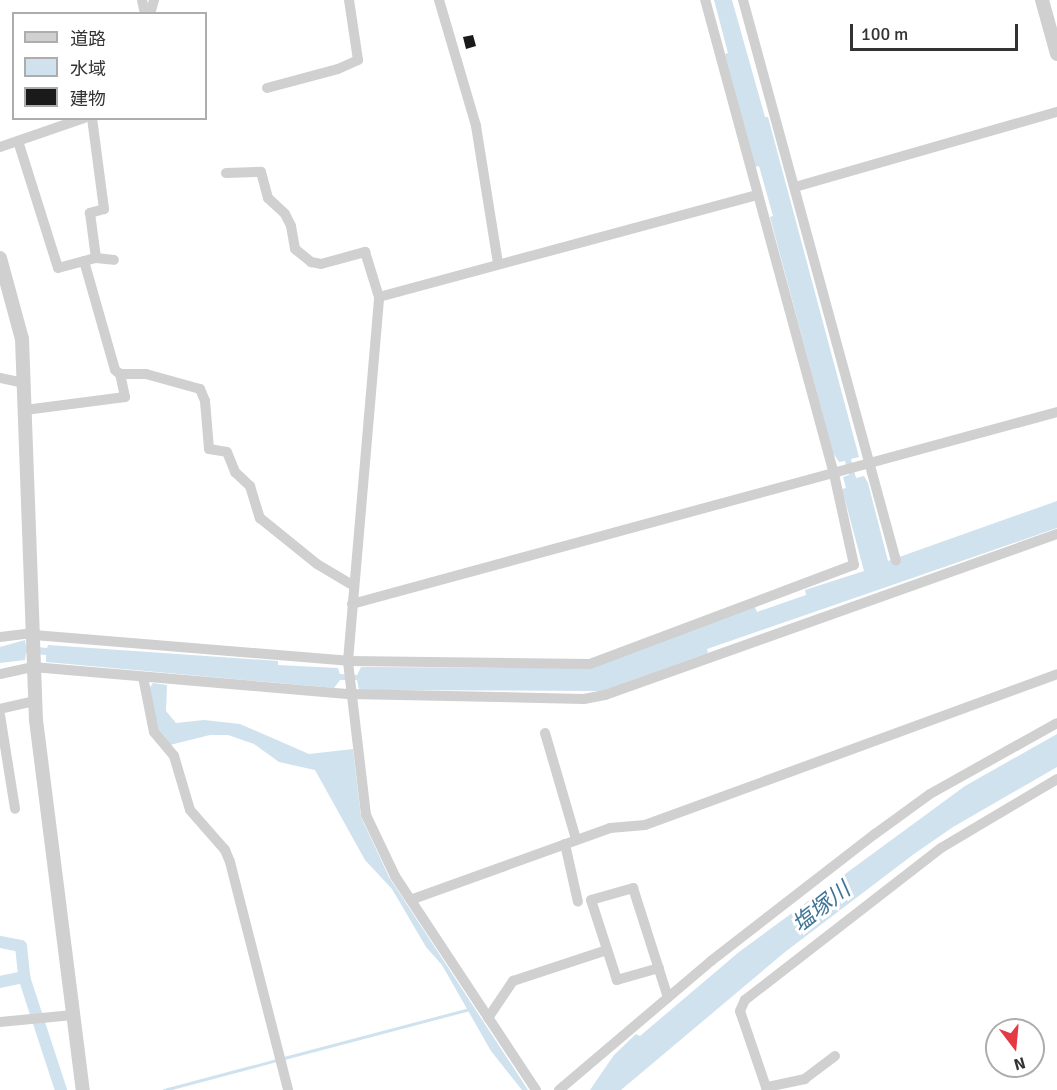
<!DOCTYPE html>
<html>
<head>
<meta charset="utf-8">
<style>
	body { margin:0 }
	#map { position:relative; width:1057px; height:1090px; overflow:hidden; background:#fff; font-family:Signika,"Noto Sans JP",sans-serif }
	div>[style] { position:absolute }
	.water>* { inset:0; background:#cfe2ee }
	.stream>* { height:3px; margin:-1.5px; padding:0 1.5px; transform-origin:1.5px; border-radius:1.5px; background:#cfe2ee }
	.canal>* { height:12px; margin:-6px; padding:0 6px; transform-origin:6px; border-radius:6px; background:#cfe2ee }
	.building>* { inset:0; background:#1a1a1a }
	.minor>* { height:10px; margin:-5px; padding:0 5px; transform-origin:5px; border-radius:5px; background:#d0d0d0 }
	.tertiary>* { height:14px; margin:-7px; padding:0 7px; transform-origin:7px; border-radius:7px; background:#d0d0d0 }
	span { translate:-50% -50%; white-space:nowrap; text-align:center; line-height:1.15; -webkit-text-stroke:6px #fff; paint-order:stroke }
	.water-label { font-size:22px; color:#3f7597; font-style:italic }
	.legend { position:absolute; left:12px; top:12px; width:195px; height:108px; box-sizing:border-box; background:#fff; border:2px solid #adadad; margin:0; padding:8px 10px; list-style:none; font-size:18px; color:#333 }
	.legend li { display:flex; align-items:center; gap:12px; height:30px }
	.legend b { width:30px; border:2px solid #adadad }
	.north { position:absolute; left:985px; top:1018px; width:60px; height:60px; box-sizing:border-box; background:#fff; border:2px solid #adadad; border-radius:50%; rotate:164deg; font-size:16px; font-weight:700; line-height:24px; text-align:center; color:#333 }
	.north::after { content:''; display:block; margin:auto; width:21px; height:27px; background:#e63946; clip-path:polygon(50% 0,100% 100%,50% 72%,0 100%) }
	.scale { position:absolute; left:850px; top:24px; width:168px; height:27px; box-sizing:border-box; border:3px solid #333; border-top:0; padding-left:8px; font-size:18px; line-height:21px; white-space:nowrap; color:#333; -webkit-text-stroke:4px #fff; paint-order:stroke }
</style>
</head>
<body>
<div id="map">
	<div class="water">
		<i style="clip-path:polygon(714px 0,732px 0,765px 117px,768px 117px,859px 457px,851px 459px,856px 478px,864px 476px,868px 483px,888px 561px,1057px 501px,1057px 528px,707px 649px,708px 653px,602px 691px,359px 690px,357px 680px,340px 680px,334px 688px,46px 662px,46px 655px,26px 653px,25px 660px,0 663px,0 647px,25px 640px,26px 646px,47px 648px,48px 645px,278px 661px,278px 665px,338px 668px,340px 674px,357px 675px,361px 667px,590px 668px,755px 607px,757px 612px,806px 595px,805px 590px,864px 571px,842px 489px,846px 488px,843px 477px,849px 475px,845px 461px,839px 462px,833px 453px,770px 217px,773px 216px,759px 166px,755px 167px,725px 54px,728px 53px)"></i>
		<i style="clip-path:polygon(153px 683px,167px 685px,166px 711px,176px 723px,204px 720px,240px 724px,309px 754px,353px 749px,361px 817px,389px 877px,528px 1090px,522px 1090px,491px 1051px,442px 965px,426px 947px,392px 889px,365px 860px,315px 770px,279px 762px,254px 744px,228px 735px,210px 735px,170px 745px,157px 729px,148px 690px)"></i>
		<i style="clip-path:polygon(1057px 734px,1057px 767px,953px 827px,914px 854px,785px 952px,621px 1090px,590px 1090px,614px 1055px,636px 1034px,640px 1036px,739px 952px,965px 786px)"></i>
	</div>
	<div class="stream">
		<i style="left:284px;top:1058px;width:191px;rotate:-14.8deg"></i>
		<i style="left:164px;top:1090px;width:117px;rotate:-14.9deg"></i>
	</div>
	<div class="canal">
		<i style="left:0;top:942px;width:21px;rotate:11deg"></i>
		<i style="left:21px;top:946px;width:31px;rotate:84deg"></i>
		<i style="left:24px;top:977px;width:119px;rotate:71.9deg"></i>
		<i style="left:0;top:982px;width:25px;rotate:-12deg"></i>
	</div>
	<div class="building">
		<i style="clip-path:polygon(473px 35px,476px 46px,466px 49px,463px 37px)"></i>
	</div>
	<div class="minor">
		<i style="left:142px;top:0;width:14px;rotate:78deg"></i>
		<i style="left:439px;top:0;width:131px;rotate:73.6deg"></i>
		<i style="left:476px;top:126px;width:140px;rotate:80.9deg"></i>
		<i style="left:743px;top:0;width:581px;rotate:74.74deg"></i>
		<i style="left:150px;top:14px;width:15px;rotate:-74deg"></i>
		<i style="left:267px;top:88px;width:73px;rotate:-15deg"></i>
		<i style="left:338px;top:69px;width:22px;rotate:-24deg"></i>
		<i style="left:358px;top:60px;width:61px;rotate:-98.5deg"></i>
		<i style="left:92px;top:118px;width:92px;rotate:82.5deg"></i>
		<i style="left:104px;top:209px;width:15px;rotate:164deg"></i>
		<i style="left:90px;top:213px;width:45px;rotate:82.4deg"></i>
		<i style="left:18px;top:141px;width:133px;rotate:72.5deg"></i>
		<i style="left:58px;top:268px;width:39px;rotate:-15deg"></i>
		<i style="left:96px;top:258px;width:18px;rotate:6deg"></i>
		<i style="left:0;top:147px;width:89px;rotate:-19deg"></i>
		<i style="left:226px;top:173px;width:35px;rotate:-2deg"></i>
		<i style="left:261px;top:172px;width:27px;rotate:75deg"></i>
		<i style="left:268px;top:198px;width:23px;rotate:43deg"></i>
		<i style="left:285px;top:214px;width:13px;rotate:63deg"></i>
		<i style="left:291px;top:226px;width:23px;rotate:80deg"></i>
		<i style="left:295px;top:249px;width:21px;rotate:39deg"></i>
		<i style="left:311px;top:262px;width:10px;rotate:11deg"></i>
		<i style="left:321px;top:264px;width:46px;rotate:-15.3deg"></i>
		<i style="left:365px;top:252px;width:47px;rotate:72.7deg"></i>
		<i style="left:795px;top:187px;width:273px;rotate:-16deg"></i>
		<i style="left:84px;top:261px;width:113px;rotate:74.1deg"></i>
		<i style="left:115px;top:370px;width:6px;rotate:39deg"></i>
		<i style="left:0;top:378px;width:25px;rotate:12deg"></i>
		<i style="left:25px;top:410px;width:101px;rotate:-7.4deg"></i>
		<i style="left:125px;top:397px;width:24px;rotate:-102deg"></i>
		<i style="left:120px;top:374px;width:26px"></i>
		<i style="left:146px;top:374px;width:56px;rotate:15.5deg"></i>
		<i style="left:200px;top:389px;width:13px;rotate:67deg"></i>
		<i style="left:205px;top:401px;width:48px;rotate:85.2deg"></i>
		<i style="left:209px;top:449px;width:18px;rotate:9deg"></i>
		<i style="left:227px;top:452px;width:22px;rotate:68deg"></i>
		<i style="left:235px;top:472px;width:21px;rotate:43deg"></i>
		<i style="left:250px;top:486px;width:34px;rotate:73deg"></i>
		<i style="left:260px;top:518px;width:73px;rotate:38.9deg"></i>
		<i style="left:317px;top:564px;width:43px;rotate:30.7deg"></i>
		<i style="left:352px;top:604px;width:731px;rotate:-15.23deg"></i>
		<i style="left:34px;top:635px;width:315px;rotate:4.7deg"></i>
		<i style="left:348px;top:661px;width:242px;rotate:0.7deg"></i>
		<i style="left:590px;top:664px;width:282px;rotate:-20.6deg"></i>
		<i style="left:854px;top:565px;width:93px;rotate:-102.4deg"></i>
		<i style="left:834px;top:474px;width:491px;rotate:-105.2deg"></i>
		<i style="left:0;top:637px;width:34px;rotate:-7deg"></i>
		<i style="left:0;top:674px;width:34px;rotate:-12deg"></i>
		<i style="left:33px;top:667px;width:318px;rotate:4.9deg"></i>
		<i style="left:350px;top:694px;width:234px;rotate:1.2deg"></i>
		<i style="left:584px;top:699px;width:21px;rotate:-11deg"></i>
		<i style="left:605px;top:695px;width:480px;rotate:-19.6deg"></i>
		<i style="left:143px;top:677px;width:56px;rotate:78.7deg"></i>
		<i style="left:154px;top:732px;width:31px;rotate:50deg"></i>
		<i style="left:174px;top:756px;width:56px;rotate:73.5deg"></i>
		<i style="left:190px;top:810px;width:53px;rotate:48.8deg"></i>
		<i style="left:225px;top:850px;width:13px;rotate:67deg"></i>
		<i style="left:230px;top:862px;width:235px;rotate:75.7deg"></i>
		<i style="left:0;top:709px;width:36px;rotate:-13deg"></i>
		<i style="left:0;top:715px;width:95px;rotate:80.9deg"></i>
		<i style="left:545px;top:733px;width:110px;rotate:73.7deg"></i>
		<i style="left:565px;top:844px;width:59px;rotate:77.4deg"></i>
		<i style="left:413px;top:899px;width:209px;rotate:-19.8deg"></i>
		<i style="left:610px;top:828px;width:35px;rotate:-5deg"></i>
		<i style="left:645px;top:825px;width:439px;rotate:-20.1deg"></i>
		<i style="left:659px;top:968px;width:44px;rotate:164.1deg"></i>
		<i style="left:617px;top:980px;width:84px;rotate:-108deg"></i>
		<i style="left:591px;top:900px;width:44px;rotate:-15.9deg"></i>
		<i style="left:633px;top:888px;width:115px;rotate:72.3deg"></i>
		<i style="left:488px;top:1018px;width:45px;rotate:-56deg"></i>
		<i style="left:513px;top:981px;width:99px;rotate:-18.3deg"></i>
		<i style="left:0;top:1022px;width:73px;rotate:-5.5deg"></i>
		<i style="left:835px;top:1056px;width:38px;rotate:143deg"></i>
		<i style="left:805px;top:1079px;width:40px;rotate:168deg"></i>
		<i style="left:766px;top:1087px;width:80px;rotate:-108.9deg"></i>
		<i style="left:740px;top:1011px;width:12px;rotate:-66deg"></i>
		<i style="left:745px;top:1000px;width:248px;rotate:-37.8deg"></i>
		<i style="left:941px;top:848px;width:135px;rotate:-30.7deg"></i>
		<i style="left:536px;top:1090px;width:256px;rotate:-123.4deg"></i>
		<i style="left:395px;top:876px;width:68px;rotate:-115.4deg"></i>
		<i style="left:366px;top:815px;width:155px;rotate:-96.7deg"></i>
		<i style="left:348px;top:661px;width:365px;rotate:-85.1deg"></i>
		<i style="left:379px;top:297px;width:392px;rotate:-15.1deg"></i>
		<i style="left:559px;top:1090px;width:199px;rotate:-40.3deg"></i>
		<i style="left:711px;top:961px;width:207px;rotate:-37.8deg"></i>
		<i style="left:875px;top:834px;width:68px;rotate:-36deg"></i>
		<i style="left:930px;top:794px;width:145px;rotate:-29.2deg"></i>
	</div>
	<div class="tertiary">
		<i style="left:1042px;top:0;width:56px;rotate:74.5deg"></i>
		<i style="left:0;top:258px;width:84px;rotate:74.8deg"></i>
		<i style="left:22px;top:339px;width:381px;rotate:87.9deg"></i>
		<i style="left:36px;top:720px;width:373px;rotate:82.8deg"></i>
	</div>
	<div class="water-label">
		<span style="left:821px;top:907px;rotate:-38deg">塩塚川</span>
	</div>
	<ul class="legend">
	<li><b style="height:8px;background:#d0d0d0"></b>道路</li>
	<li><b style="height:16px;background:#cfe2ee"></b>水域</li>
	<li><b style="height:16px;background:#1a1a1a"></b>建物</li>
	</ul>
	<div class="north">N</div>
	<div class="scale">100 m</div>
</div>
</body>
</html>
